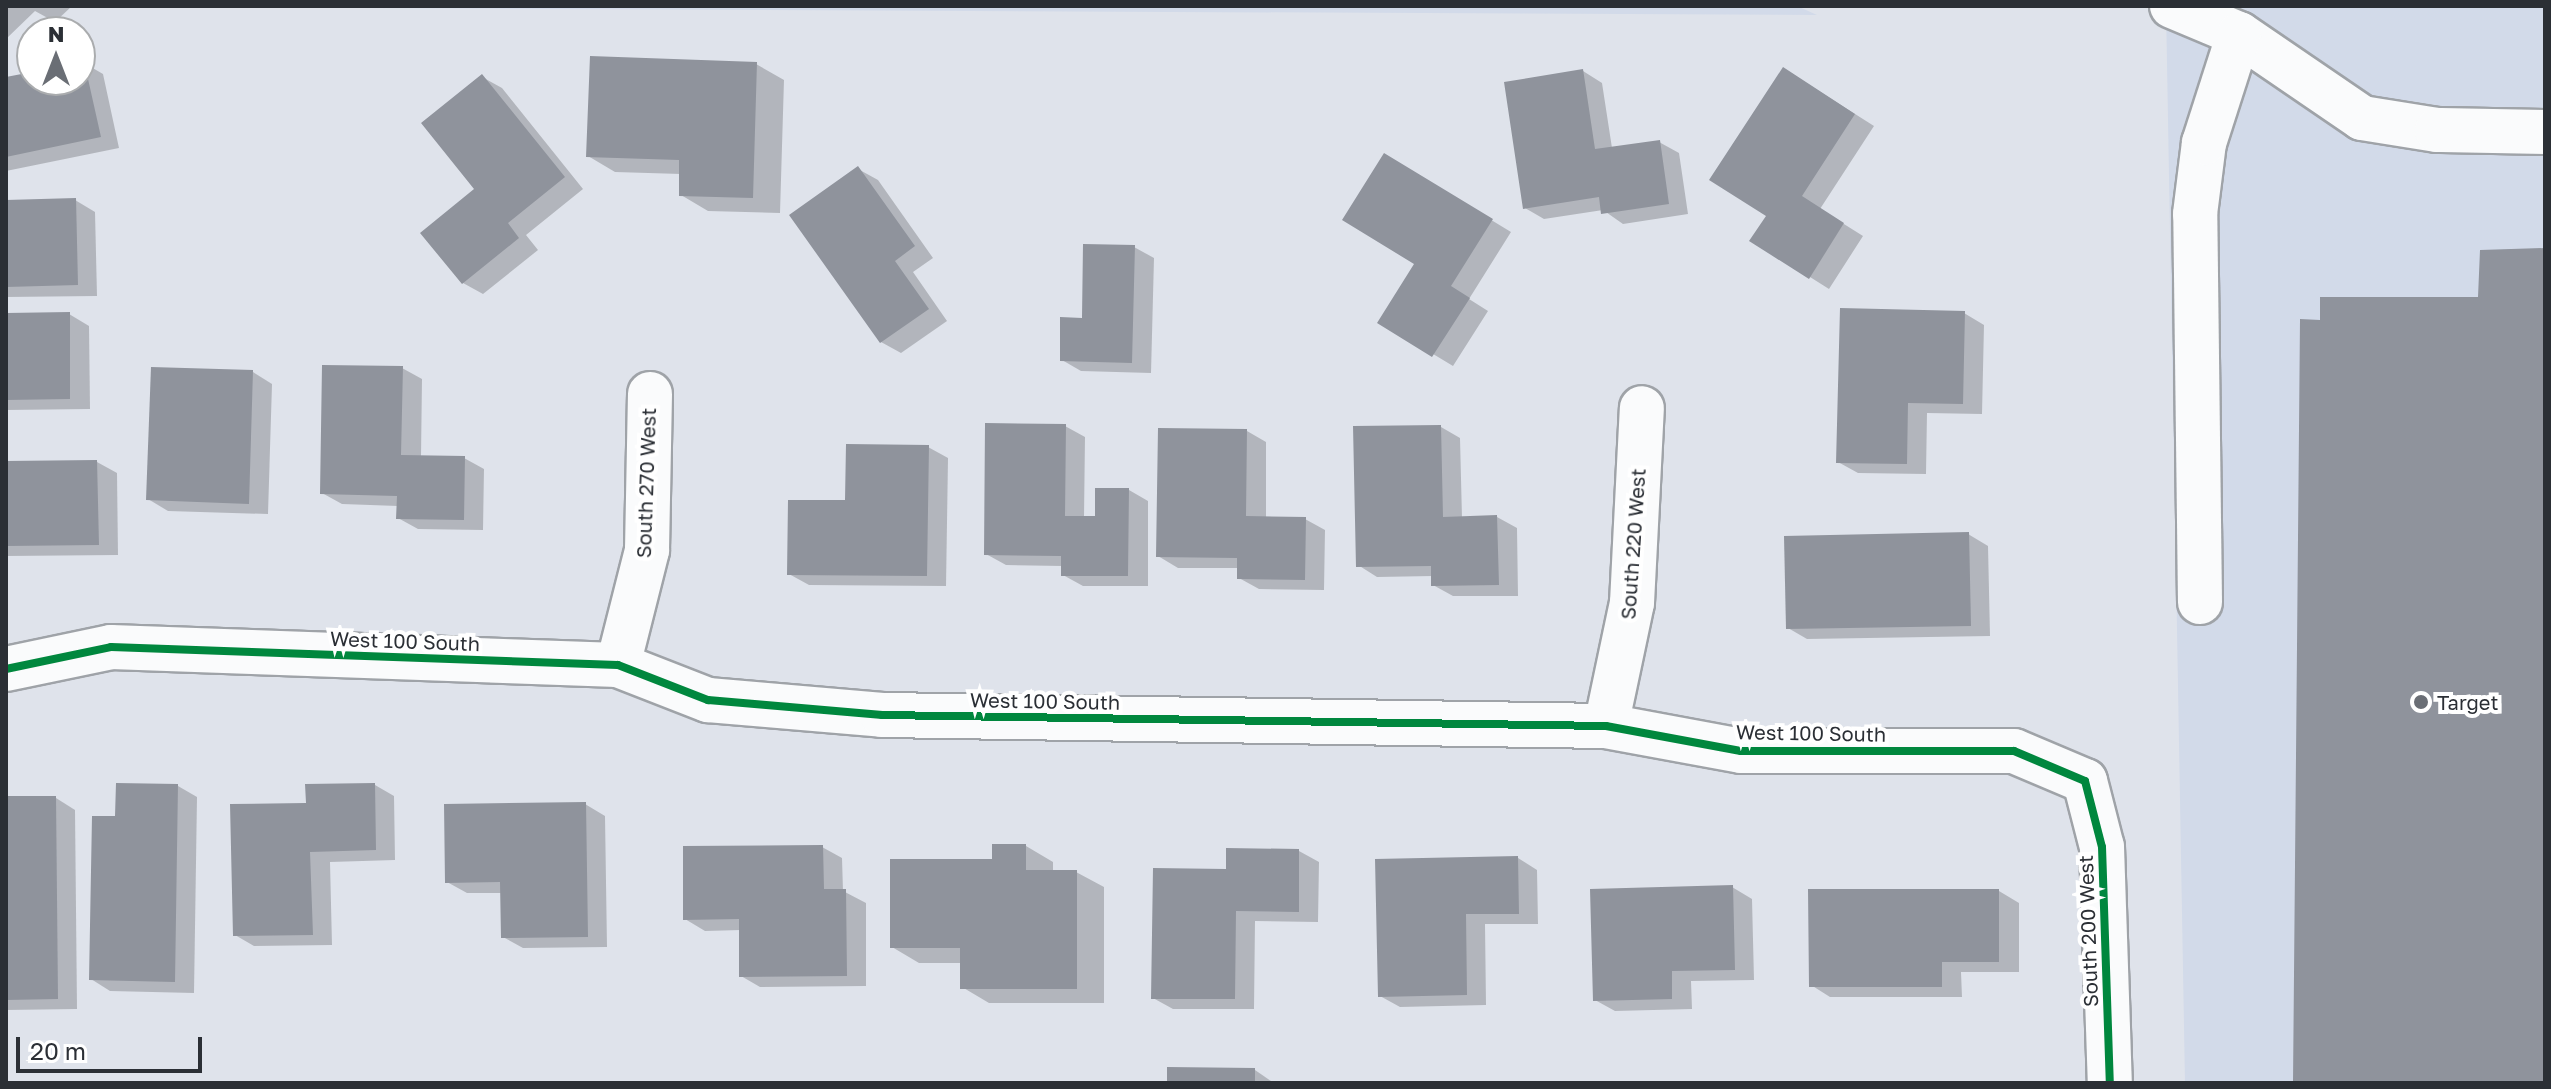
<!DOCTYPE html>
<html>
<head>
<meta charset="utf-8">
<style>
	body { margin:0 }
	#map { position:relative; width:2551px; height:1089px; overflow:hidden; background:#dfe3eb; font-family:"Golos Text",sans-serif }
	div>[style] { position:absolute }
	.built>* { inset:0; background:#d2dae9 }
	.shadow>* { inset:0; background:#0003 }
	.building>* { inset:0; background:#8f939c }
	.roads { filter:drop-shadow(2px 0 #9fa3a8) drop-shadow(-2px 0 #9fa3a8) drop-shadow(0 2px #9fa3a8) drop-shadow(0 -2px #9fa3a8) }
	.minor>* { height:44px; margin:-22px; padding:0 22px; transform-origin:22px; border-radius:22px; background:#fafbfc }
	.cycleway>* { height:8px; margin:-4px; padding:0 4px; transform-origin:4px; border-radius:4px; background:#00873e }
	.dots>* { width:22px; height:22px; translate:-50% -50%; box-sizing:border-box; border:4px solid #fff; border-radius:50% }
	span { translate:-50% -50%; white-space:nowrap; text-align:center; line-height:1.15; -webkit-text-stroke:8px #fff; paint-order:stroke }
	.street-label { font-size:20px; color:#2b2f35 }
	.poi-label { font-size:20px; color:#2b2f35 }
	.left { translate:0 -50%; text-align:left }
	.frame { position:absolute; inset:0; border:8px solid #2b2f35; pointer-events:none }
	.north { position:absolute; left:16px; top:16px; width:80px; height:80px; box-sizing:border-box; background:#fff; border:2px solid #aaacae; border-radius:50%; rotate:0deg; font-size:22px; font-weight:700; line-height:32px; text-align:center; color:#2b2f35 }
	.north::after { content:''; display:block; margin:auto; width:28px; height:36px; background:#6a6e75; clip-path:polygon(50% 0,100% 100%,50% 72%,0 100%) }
	.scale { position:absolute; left:16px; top:1037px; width:186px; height:36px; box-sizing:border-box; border:4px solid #2b2f35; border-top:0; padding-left:10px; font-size:24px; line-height:28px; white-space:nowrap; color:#2b2f35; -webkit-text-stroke:6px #fff; paint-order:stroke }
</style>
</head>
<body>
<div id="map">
	<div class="built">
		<i style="clip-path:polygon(1797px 6px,1817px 15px,155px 7px,155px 6px)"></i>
		<i style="clip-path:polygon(2166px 6px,2545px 6px,2545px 1083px,2185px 1083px)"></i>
	</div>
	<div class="shadow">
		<i style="clip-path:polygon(6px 6px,72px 6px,55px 22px,35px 11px,6px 39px)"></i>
		<i style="clip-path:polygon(84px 63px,103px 74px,119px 148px,6px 171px,6px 79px,32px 74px,32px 80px,80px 80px)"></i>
		<i style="clip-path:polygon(756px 64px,784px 80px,780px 213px,708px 211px,681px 195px,681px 174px,615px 172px,588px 156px)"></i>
		<i style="clip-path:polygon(1583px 71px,1602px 83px,1612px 148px,1659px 142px,1679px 153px,1688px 214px,1623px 224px,1603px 210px,1544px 219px,1525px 208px)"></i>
		<i style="clip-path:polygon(482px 77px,502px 88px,583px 189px,526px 235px,538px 250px,483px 294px,463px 283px,477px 189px)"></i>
		<i style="clip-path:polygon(1803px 81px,1874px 126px,1820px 209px,1863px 236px,1829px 289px,1810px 277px,1769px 215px)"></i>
		<i style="clip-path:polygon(1404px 167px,1511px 232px,1469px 299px,1488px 311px,1453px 366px,1380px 322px,1417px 263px)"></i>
		<i style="clip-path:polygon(858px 169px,878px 180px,933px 258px,913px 272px,947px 321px,901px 353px,881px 342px)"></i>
		<i style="clip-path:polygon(75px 200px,95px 212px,97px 296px,6px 297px,6px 202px)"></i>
		<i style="clip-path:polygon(1134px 247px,1154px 258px,1151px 373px,1081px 371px,1062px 360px)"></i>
		<i style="clip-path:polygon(1964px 313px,1984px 325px,1982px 414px,1927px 413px,1926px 474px,1858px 473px,1838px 462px)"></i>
		<i style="clip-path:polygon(69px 314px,89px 326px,90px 409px,6px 410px,6px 315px)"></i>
		<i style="clip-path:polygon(402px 368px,422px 379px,421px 457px,464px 458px,484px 469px,483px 530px,418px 529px,398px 518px,398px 506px,342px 504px,322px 493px)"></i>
		<i style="clip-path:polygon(253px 372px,272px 384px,268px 514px,168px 511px,148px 499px)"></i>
		<i style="clip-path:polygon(1065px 426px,1085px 437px,1084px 518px,1097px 518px,1129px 490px,1148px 501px,1148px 586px,1083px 586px,1063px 575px,1063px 566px,1006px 565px,986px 554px)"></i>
		<i style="clip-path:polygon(1441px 427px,1460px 438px,1462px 518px,1497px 517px,1517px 528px,1518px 596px,1453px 596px,1433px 585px,1433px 576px,1377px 577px,1358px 565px)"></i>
		<i style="clip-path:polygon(1247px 431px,1266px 442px,1266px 518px,1305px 519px,1325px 530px,1324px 590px,1259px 589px,1239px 578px,1239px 568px,1178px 568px,1158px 556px)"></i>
		<i style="clip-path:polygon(928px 447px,948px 458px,946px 586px,809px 585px,789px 574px,847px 502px)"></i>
		<i style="clip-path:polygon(97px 462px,117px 473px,118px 555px,6px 556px,6px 463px)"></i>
		<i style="clip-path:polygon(1968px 534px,1988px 546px,1990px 636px,1807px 639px,1788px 628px)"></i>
		<i style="clip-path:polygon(375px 785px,394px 796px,395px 860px,330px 862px,332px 945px,254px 946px,235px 935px,308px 805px)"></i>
		<i style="clip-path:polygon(178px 786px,197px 797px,194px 993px,110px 991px,91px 979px,117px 818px)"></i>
		<i style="clip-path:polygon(6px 798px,56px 798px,75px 810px,77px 1009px,6px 1010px)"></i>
		<i style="clip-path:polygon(585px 804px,605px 816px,607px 947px,523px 948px,503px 937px,503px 893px,467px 893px,447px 882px)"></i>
		<i style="clip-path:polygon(1026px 846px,1053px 862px,1053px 872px,1076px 872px,1104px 887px,1104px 1003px,989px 1003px,962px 987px,962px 963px,919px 963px,892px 947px)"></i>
		<i style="clip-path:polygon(822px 847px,842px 858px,843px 891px,866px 903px,866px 986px,760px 987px,741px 976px,741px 930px,705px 931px,685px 919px)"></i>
		<i style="clip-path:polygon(1299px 851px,1319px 862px,1318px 922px,1255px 921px,1254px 1009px,1173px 1009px,1153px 998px,1228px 871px)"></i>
		<i style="clip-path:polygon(1518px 858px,1537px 870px,1538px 924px,1485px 924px,1486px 1005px,1400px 1007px,1380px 996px)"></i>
		<i style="clip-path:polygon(1732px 887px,1752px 899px,1754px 980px,1691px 981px,1692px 1009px,1615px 1011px,1595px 1000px)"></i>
		<i style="clip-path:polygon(1999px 891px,2019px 903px,2019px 972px,1961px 972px,1962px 997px,1830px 997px,1811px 985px)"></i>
		<i style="clip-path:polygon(1255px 1070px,1274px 1083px,1169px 1083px)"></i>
	</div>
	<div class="building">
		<i style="clip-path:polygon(590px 56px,757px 62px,753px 198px,679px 196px,679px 160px,586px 157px)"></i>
		<i style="clip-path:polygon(84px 61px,101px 137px,6px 157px,6px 77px,32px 72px,32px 80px,80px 80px)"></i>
		<i style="clip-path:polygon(1783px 67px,1855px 114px,1802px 196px,1844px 223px,1809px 279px,1749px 241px,1766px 216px,1709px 180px)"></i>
		<i style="clip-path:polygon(1583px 69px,1595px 149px,1660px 140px,1669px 204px,1601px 214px,1599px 197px,1523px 209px,1504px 82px)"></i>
		<i style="clip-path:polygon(482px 74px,565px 177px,508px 223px,519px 238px,462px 284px,420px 233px,474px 189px,421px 123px)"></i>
		<i style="clip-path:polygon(1384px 153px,1493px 219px,1451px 286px,1470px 298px,1432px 357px,1377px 323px,1414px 264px,1342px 220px)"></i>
		<i style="clip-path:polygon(858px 166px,915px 246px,895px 261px,929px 309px,880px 343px,789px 215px)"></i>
		<i style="clip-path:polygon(76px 198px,78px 285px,6px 287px,6px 200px)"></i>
		<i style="clip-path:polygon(1083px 244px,1135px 245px,1132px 363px,1060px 361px,1060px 317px,1082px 318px)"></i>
		<i style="clip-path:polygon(2545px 248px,2545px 1083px,2293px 1083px,2300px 319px,2320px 320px,2320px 297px,2478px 297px,2480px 250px)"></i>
		<i style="clip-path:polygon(1840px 308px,1965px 311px,1963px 404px,1908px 403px,1907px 464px,1836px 463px)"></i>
		<i style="clip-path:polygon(70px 312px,70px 399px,6px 400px,6px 313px)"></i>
		<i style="clip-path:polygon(322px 365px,403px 366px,401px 455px,465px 456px,464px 520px,396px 519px,397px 496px,320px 494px)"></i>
		<i style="clip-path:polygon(151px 367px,253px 370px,249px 504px,146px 500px)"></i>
		<i style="clip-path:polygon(985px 423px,1066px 424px,1065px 516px,1095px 516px,1095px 488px,1129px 488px,1128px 576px,1061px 576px,1061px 556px,984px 555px)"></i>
		<i style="clip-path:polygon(1441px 425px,1443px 517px,1497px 515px,1499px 585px,1431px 586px,1431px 566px,1356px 567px,1353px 426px)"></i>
		<i style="clip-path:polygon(1158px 428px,1247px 429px,1246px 516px,1306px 517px,1305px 580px,1237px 579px,1237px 558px,1156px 557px)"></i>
		<i style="clip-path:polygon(846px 444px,929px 445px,927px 576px,787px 575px,788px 500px,845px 500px)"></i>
		<i style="clip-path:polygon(97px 460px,99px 545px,6px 546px,6px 461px)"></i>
		<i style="clip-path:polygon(1969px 532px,1971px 626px,1786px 629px,1784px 536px)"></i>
		<i style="clip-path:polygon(116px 783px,178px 784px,175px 982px,89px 980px,92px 816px,115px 816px)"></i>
		<i style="clip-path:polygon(375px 783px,376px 850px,310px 852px,313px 935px,233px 936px,230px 804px,306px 803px,305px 784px)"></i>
		<i style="clip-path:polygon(6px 796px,56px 796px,58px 999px,6px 1000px)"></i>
		<i style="clip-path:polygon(586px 802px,588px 937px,501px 938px,500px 882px,445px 883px,444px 804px)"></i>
		<i style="clip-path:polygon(992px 844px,1026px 844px,1026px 870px,1077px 870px,1077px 989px,960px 989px,960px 948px,890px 948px,890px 859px,992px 859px)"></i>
		<i style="clip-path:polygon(823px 845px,824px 889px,846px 889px,847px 976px,739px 977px,739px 919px,683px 920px,683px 846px)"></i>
		<i style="clip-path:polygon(1226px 848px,1299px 849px,1299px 912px,1236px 911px,1235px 999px,1151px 999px,1153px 868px,1226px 869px)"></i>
		<i style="clip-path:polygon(1518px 856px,1519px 914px,1466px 914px,1467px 995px,1378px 997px,1375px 859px)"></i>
		<i style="clip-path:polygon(1733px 885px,1735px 970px,1672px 971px,1672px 999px,1593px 1001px,1590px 889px)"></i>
		<i style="clip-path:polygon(1808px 889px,1999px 889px,1999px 962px,1942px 962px,1942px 987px,1809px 987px)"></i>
		<i style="clip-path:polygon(1167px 1067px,1255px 1068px,1255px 1083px,1167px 1083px)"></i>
	</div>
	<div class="roads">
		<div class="minor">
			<i style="left:2172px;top:6px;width:73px;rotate:22.7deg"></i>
			<i style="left:2239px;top:34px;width:149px;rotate:34.3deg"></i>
			<i style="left:2362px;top:118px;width:76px;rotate:9.1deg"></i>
			<i style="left:2437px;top:130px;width:108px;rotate:1.1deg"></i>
			<i style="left:2200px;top:602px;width:388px;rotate:-90.7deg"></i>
			<i style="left:2195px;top:214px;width:72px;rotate:-82.8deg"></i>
			<i style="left:2204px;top:143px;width:114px;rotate:-72.2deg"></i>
			<i style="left:618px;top:665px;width:119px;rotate:-75.8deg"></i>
			<i style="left:647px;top:550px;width:156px;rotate:-88.9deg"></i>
			<i style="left:6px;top:669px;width:107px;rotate:-11.8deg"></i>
			<i style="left:111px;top:647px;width:507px;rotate:2.03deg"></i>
			<i style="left:618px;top:665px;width:97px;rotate:21.3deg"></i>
			<i style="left:708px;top:700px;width:175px;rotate:4.9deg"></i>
			<i style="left:882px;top:715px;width:724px;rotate:0.87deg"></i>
			<i style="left:1606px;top:726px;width:137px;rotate:10.5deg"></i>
			<i style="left:1741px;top:751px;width:273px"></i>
			<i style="left:2014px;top:751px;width:77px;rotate:22.9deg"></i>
			<i style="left:2085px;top:781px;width:68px;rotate:75.6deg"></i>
			<i style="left:2102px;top:847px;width:236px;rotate:88.1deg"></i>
			<i style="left:1606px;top:726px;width:126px;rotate:-78.1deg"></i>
			<i style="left:1632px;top:603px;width:195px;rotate:-87.1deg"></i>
		</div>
	</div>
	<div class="cycleway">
		<i style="left:6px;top:669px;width:107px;rotate:-11.8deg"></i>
		<i style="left:111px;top:647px;width:507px;rotate:2.03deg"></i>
		<i style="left:618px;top:665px;width:97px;rotate:21.3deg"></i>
		<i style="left:708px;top:700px;width:175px;rotate:4.9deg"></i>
		<i style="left:882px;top:715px;width:724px;rotate:0.87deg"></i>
		<i style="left:1606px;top:726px;width:137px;rotate:10.5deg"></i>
		<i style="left:1741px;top:751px;width:273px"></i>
		<i style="left:2014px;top:751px;width:77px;rotate:22.9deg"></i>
		<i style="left:2085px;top:781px;width:68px;rotate:75.6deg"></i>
		<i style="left:2102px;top:847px;width:236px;rotate:88.1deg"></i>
	</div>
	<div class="dots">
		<i style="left:2421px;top:702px;background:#6a6e75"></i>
	</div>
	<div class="street-label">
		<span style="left:646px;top:483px;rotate:-88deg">South 270 West</span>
		<span style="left:1633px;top:544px;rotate:-86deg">South 220 West</span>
		<span style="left:405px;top:641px;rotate:2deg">West 100 South</span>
		<span style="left:1045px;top:701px;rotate:1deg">West 100 South</span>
		<span style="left:1811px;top:733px;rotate:1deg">West 100 South</span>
		<span style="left:2088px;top:931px;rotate:-92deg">South 200 West</span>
	</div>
	<div class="poi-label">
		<span class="left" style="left:2437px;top:702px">Target</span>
	</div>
	<div class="frame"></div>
	<div class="north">N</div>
	<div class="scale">20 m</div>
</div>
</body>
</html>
